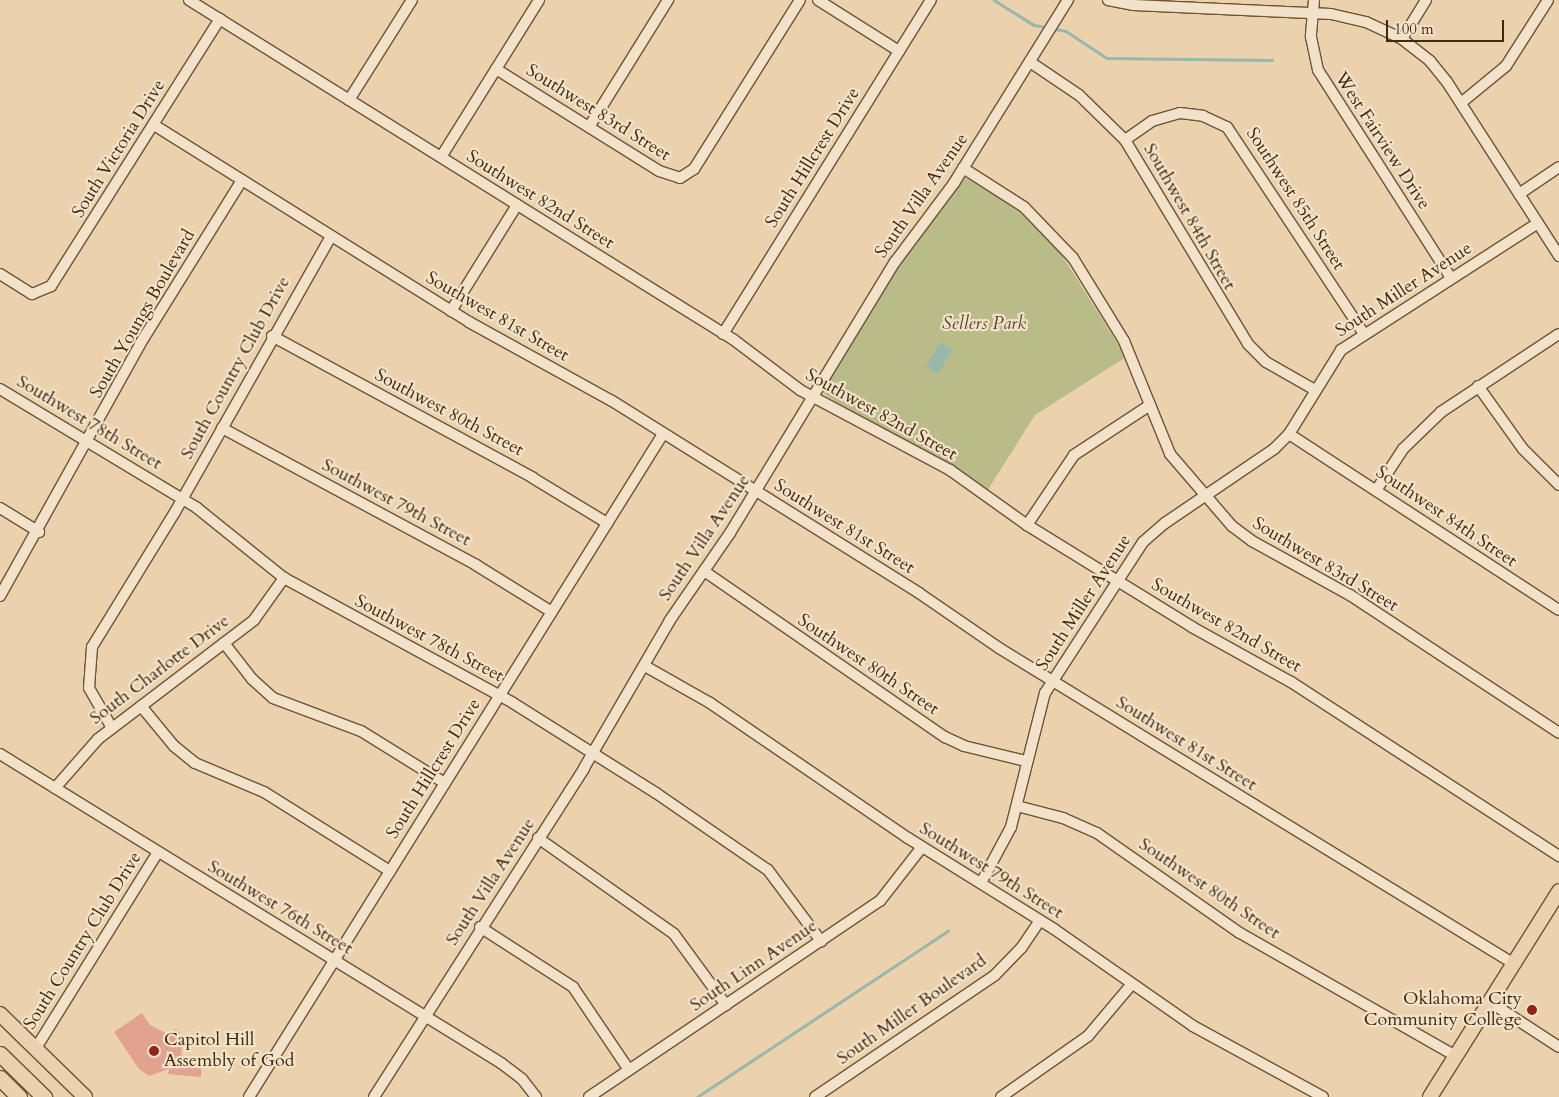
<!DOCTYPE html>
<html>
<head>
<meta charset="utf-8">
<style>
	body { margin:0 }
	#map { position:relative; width:1559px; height:1097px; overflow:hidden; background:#ebd2ad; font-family:Cardo,serif }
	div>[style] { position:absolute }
	.green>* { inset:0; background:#b9bb89 }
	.water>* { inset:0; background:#98b8ab }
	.stream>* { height:2.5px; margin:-1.25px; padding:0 1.25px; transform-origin:1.25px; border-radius:1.25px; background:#98b8ab }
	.building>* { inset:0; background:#e1a290 }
	.roads { filter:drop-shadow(1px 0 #6c5336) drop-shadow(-1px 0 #6c5336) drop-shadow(0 1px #6c5336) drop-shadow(0 -1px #6c5336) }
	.minor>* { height:10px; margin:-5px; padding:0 5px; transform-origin:5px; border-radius:5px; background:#f2e2ca }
	.major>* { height:14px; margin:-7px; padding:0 7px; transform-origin:7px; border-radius:7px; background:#ebd2ad }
	.highway>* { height:15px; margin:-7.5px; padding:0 7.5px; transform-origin:7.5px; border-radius:7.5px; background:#ebd2ad }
	.dots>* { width:14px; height:14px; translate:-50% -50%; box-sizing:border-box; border:2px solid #f2e2ca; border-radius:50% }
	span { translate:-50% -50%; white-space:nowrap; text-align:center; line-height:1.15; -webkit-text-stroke:4.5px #f2e2ca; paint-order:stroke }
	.street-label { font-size:18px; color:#42290e }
	.park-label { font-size:18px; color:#5a4627; font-style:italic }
	.poi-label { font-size:18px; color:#42290e }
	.right { translate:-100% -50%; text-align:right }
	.left { translate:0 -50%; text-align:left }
	.scale { position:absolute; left:1386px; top:20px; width:118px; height:22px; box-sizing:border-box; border:2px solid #42290e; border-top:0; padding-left:6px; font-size:15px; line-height:18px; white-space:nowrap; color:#42290e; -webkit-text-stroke:4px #f2e2ca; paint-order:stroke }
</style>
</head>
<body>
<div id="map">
	<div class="green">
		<i style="clip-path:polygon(965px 178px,1009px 202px,1058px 249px,1126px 357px,1035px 415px,987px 491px,938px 457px,870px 424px,821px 392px,901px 260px)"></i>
	</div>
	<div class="water">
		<i style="clip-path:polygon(941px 342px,953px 350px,938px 374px,926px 366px)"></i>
	</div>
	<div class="stream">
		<i style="left:994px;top:0;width:47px;rotate:32deg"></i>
		<i style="left:1034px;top:25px;width:13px;rotate:9deg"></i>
		<i style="left:1055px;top:29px;width:11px;rotate:10deg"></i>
		<i style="left:1066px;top:31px;width:49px;rotate:33.4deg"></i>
		<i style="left:1107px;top:58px;width:165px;rotate:0.7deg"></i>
		<i style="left:697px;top:1097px;width:301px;rotate:-33.5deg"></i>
	</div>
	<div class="building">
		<i style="clip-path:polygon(142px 1013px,150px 1025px,171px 1036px,175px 1029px,180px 1032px,176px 1040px,182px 1044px,181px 1059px,202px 1060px,201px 1077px,168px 1074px,169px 1069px,149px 1076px,139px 1069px,114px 1032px)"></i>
	</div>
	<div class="roads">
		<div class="minor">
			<i style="left:189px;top:0;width:642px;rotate:31.96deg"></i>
			<i style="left:734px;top:340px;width:83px;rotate:37.1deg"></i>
			<i style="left:800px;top:390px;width:170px;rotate:28.1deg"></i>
			<i style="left:950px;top:470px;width:95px;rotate:35.5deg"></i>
			<i style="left:1027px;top:525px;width:194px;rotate:31.7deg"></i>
			<i style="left:1192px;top:627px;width:113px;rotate:29.1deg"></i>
			<i style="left:1291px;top:682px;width:320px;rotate:33deg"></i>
			<i style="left:818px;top:0;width:96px;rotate:32.2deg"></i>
			<i style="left:1108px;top:0;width:25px;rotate:11deg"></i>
			<i style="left:1133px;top:5px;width:198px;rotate:2.6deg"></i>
			<i style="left:1331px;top:14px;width:36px;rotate:13deg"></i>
			<i style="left:1366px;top:22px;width:40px;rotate:25deg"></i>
			<i style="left:1402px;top:39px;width:36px;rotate:38deg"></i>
			<i style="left:1430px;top:61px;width:27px;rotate:51deg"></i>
			<i style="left:1447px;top:82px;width:207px;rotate:57.2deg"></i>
			<i style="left:1314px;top:0;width:37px;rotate:95deg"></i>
			<i style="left:1311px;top:37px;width:34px;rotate:78deg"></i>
			<i style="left:1318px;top:70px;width:247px;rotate:57.4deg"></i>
			<i style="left:1402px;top:39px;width:46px;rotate:-58.4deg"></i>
			<i style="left:1030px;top:62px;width:59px;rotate:34deg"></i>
			<i style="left:1079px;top:95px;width:64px;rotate:44.4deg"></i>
			<i style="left:1125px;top:140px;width:238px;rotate:58.9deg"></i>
			<i style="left:1248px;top:344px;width:25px;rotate:45deg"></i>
			<i style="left:1266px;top:362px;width:56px;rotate:29.7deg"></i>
			<i style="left:496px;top:69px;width:192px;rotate:32deg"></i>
			<i style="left:659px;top:171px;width:22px;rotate:18deg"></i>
			<i style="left:680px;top:178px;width:17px;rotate:-33deg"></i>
			<i style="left:694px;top:169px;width:199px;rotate:-57.9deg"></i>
			<i style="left:349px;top:100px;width:118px;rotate:-57.8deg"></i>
			<i style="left:1461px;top:103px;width:58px;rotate:-39.4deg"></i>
			<i style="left:1506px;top:66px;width:78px;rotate:-57.5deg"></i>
			<i style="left:154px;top:125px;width:372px;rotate:32deg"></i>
			<i style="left:469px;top:322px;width:163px;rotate:28.9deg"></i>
			<i style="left:612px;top:401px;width:362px;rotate:32deg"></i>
			<i style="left:919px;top:593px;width:97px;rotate:34.5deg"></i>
			<i style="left:999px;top:648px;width:604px;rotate:31.53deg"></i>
			<i style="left:589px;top:127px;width:150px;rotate:-58.1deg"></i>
			<i style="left:1125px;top:140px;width:33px;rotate:-35deg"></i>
			<i style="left:1152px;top:121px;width:29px;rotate:-16deg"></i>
			<i style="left:1180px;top:113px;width:23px;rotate:7deg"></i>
			<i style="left:1203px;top:116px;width:26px;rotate:25deg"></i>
			<i style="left:1227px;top:127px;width:248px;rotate:56.5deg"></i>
			<i style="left:441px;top:157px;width:185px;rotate:-58deg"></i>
			<i style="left:963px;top:168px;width:72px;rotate:32.6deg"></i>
			<i style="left:1024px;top:207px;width:71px;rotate:46.1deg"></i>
			<i style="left:1073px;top:258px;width:97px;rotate:58.4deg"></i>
			<i style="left:1124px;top:341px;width:122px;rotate:67.8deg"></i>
			<i style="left:1170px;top:454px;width:95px;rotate:49.3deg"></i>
			<i style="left:1232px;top:526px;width:25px;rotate:37deg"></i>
			<i style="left:1252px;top:541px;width:112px;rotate:28.9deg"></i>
			<i style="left:1350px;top:595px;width:250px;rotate:33.4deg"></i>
			<i style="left:1519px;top:194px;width:48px;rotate:-34deg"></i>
			<i style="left:0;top:274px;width:38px;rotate:32deg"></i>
			<i style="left:32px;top:294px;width:21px;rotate:-23deg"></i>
			<i style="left:51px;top:286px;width:316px;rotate:-57.7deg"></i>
			<i style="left:451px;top:311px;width:125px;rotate:-58.1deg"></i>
			<i style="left:723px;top:334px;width:393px;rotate:-58.1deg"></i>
			<i style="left:272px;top:336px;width:297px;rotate:28.5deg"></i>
			<i style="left:533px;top:478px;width:87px;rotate:31.3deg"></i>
			<i style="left:1478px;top:386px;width:77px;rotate:54.5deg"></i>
			<i style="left:1523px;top:449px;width:51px;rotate:45deg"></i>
			<i style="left:0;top:389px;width:230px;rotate:31.1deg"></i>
			<i style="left:197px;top:508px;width:112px;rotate:38.8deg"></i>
			<i style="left:284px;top:578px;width:261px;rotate:28.6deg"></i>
			<i style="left:513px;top:703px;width:169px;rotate:32.2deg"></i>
			<i style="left:656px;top:793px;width:136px;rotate:34.5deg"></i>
			<i style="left:768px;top:870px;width:89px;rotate:53.3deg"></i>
			<i style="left:222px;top:428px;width:289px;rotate:28.3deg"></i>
			<i style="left:476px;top:565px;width:89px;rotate:31.7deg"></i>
			<i style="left:1289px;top:434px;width:322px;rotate:33.1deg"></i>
			<i style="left:1377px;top:489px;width:48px;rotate:-57deg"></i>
			<i style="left:1403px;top:449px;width:53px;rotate:-44.2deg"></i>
			<i style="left:1441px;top:412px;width:141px;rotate:-33.5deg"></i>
			<i style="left:0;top:508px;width:46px;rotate:31.6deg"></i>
			<i style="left:1027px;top:525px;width:84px;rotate:-56.1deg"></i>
			<i style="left:1074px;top:455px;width:91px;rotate:-33.3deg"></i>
			<i style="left:704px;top:571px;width:293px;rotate:34.6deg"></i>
			<i style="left:945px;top:737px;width:21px;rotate:25deg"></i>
			<i style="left:964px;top:746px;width:64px;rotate:13.6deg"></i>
			<i style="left:0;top:596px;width:288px;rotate:-60.9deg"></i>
			<i style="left:140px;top:344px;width:193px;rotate:-58.1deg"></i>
			<i style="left:224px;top:643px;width:46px;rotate:52.1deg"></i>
			<i style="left:252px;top:679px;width:28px;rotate:42deg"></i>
			<i style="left:273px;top:698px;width:94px;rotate:20.6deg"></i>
			<i style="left:361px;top:731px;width:99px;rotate:31.8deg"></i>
			<i style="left:645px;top:666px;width:75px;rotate:29.6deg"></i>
			<i style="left:710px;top:703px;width:240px;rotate:34.3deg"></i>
			<i style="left:908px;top:838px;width:172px;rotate:31.9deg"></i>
			<i style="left:1054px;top:929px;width:169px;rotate:34.9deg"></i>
			<i style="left:1193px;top:1026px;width:148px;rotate:28.6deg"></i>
			<i style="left:141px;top:706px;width:52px;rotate:50.5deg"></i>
			<i style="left:174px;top:746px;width:27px;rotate:39deg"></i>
			<i style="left:195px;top:763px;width:75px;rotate:22.8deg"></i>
			<i style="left:264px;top:792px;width:149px;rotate:32.1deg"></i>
			<i style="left:112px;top:728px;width:46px;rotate:-119.9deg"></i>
			<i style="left:89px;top:688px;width:41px;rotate:-85.8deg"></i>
			<i style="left:92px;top:647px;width:158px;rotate:-58.4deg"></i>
			<i style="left:175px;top:512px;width:317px;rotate:-60.5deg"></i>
			<i style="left:0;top:754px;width:589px;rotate:31.66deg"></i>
			<i style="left:501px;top:1063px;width:26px;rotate:37deg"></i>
			<i style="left:522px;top:1079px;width:23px;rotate:52deg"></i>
			<i style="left:55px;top:788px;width:65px;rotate:-48.7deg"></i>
			<i style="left:98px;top:739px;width:196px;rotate:-37.3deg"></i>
			<i style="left:254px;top:620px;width:52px;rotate:-54.5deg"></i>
			<i style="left:1017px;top:806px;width:48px;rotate:14.6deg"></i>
			<i style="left:1063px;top:818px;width:37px;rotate:24deg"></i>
			<i style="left:1097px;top:833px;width:174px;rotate:35deg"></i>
			<i style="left:1240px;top:933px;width:249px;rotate:29.7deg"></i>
			<i style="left:538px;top:838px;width:166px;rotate:35.2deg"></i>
			<i style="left:674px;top:934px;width:88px;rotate:53.8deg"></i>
			<i style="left:981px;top:883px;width:64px;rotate:-61.8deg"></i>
			<i style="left:1011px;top:827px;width:138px;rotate:-75.8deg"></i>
			<i style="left:1045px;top:693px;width:180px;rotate:-57deg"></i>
			<i style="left:1143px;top:542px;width:29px;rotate:-41deg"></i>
			<i style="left:1165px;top:523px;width:132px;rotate:-34.2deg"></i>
			<i style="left:1274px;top:449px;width:21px;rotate:-45deg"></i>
			<i style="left:1289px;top:434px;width:99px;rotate:-58.2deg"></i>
			<i style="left:1341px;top:350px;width:234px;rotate:-32.8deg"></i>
			<i style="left:480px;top:927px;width:111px;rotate:32.8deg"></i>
			<i style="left:573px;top:987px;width:100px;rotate:56deg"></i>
			<i style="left:1490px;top:1002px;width:82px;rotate:33.1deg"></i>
			<i style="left:36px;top:1048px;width:231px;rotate:-58.1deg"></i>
			<i style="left:249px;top:1097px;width:782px;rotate:-58.02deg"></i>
			<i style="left:374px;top:1097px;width:390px;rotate:-57.4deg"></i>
			<i style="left:584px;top:768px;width:171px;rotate:-59.8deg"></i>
			<i style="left:670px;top:620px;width:106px;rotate:-55.4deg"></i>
			<i style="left:730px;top:533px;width:317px;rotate:-58.7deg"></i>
			<i style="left:895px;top:262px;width:99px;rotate:-53.2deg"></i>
			<i style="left:954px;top:183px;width:216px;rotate:-58.1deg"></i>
			<i style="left:589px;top:1097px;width:351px;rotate:-34deg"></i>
			<i style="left:880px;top:901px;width:68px;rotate:-52.1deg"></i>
			<i style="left:815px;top:1097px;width:217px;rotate:-34.1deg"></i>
			<i style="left:995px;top:975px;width:39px;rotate:-46deg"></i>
			<i style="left:1022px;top:947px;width:32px;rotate:-56deg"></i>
			<i style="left:1001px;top:1097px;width:106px;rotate:-35deg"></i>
			<i style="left:1088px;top:1036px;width:68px;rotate:-49.8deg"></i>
		</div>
		<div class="major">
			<i style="left:0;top:1014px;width:119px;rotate:44.3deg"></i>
			<i style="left:1430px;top:1097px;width:243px;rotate:-57.9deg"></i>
		</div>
		<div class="highway">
			<i style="left:0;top:1054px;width:62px;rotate:44.3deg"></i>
			<i style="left:0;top:1078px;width:27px;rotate:45deg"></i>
		</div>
	</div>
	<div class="dots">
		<i style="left:1532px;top:1010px;background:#8f2418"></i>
		<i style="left:154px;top:1051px;background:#8f2418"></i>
	</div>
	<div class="street-label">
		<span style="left:598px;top:113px;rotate:32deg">Southwest 83rd Street</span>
		<span style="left:1382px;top:141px;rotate:57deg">West Fairview Drive</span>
		<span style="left:119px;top:149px;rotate:-58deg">South Victoria Drive</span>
		<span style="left:813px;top:158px;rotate:-58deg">South Hillcrest Drive</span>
		<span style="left:922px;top:196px;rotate:-55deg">South Villa Avenue</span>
		<span style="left:1295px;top:199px;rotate:57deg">Southwest 85th Street</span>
		<span style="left:540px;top:200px;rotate:32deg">Southwest 82nd Street</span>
		<span style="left:1189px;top:217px;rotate:60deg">Southwest 84th Street</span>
		<span style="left:1404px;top:290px;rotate:-33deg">South Miller Avenue</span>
		<span style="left:143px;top:314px;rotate:-60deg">South Youngs Boulevard</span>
		<span style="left:497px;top:317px;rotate:30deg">Southwest 81st Street</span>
		<span style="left:236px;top:368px;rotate:-61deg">South Country Club Drive</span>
		<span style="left:449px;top:413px;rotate:28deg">Southwest 80th Street</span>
		<span style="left:881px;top:415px;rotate:29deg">Southwest 82nd Street</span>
		<span style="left:89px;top:423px;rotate:31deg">Southwest 78th Street</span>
		<span style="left:396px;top:503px;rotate:28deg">Southwest 79th Street</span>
		<span style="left:1446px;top:517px;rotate:34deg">Southwest 84th Street</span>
		<span style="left:844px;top:527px;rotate:32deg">Southwest 81st Street</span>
		<span style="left:705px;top:538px;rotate:-56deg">South Villa Avenue</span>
		<span style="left:1325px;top:565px;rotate:31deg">Southwest 83rd Street</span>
		<span style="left:1084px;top:603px;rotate:-57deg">South Miller Avenue</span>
		<span style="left:1226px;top:626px;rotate:30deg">Southwest 82nd Street</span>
		<span style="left:429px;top:639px;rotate:28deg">Southwest 78th Street</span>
		<span style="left:868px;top:665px;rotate:34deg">Southwest 80th Street</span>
		<span style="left:160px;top:670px;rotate:-37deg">South Charlotte Drive</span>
		<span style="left:1186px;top:744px;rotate:32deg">Southwest 81st Street</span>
		<span style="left:434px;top:769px;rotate:-58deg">South Hillcrest Drive</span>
		<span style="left:991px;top:871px;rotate:32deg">Southwest 79th Street</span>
		<span style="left:491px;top:882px;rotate:-57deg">South Villa Avenue</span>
		<span style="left:1209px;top:889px;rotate:34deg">Southwest 80th Street</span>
		<span style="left:280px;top:908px;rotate:31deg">Southwest 76th Street</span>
		<span style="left:83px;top:941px;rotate:-58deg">South Country Club Drive</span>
		<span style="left:754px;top:966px;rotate:-34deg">South Linn Avenue</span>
		<span style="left:912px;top:1010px;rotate:-35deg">South Miller Boulevard</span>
	</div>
	<div class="park-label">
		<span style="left:984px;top:324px">Sellers Park</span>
	</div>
	<div class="poi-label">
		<span class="right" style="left:1522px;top:1010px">Oklahoma City<br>Community College</span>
		<span class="left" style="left:164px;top:1051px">Capitol Hill<br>Assembly of God</span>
	</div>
	<div class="scale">100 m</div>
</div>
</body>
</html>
